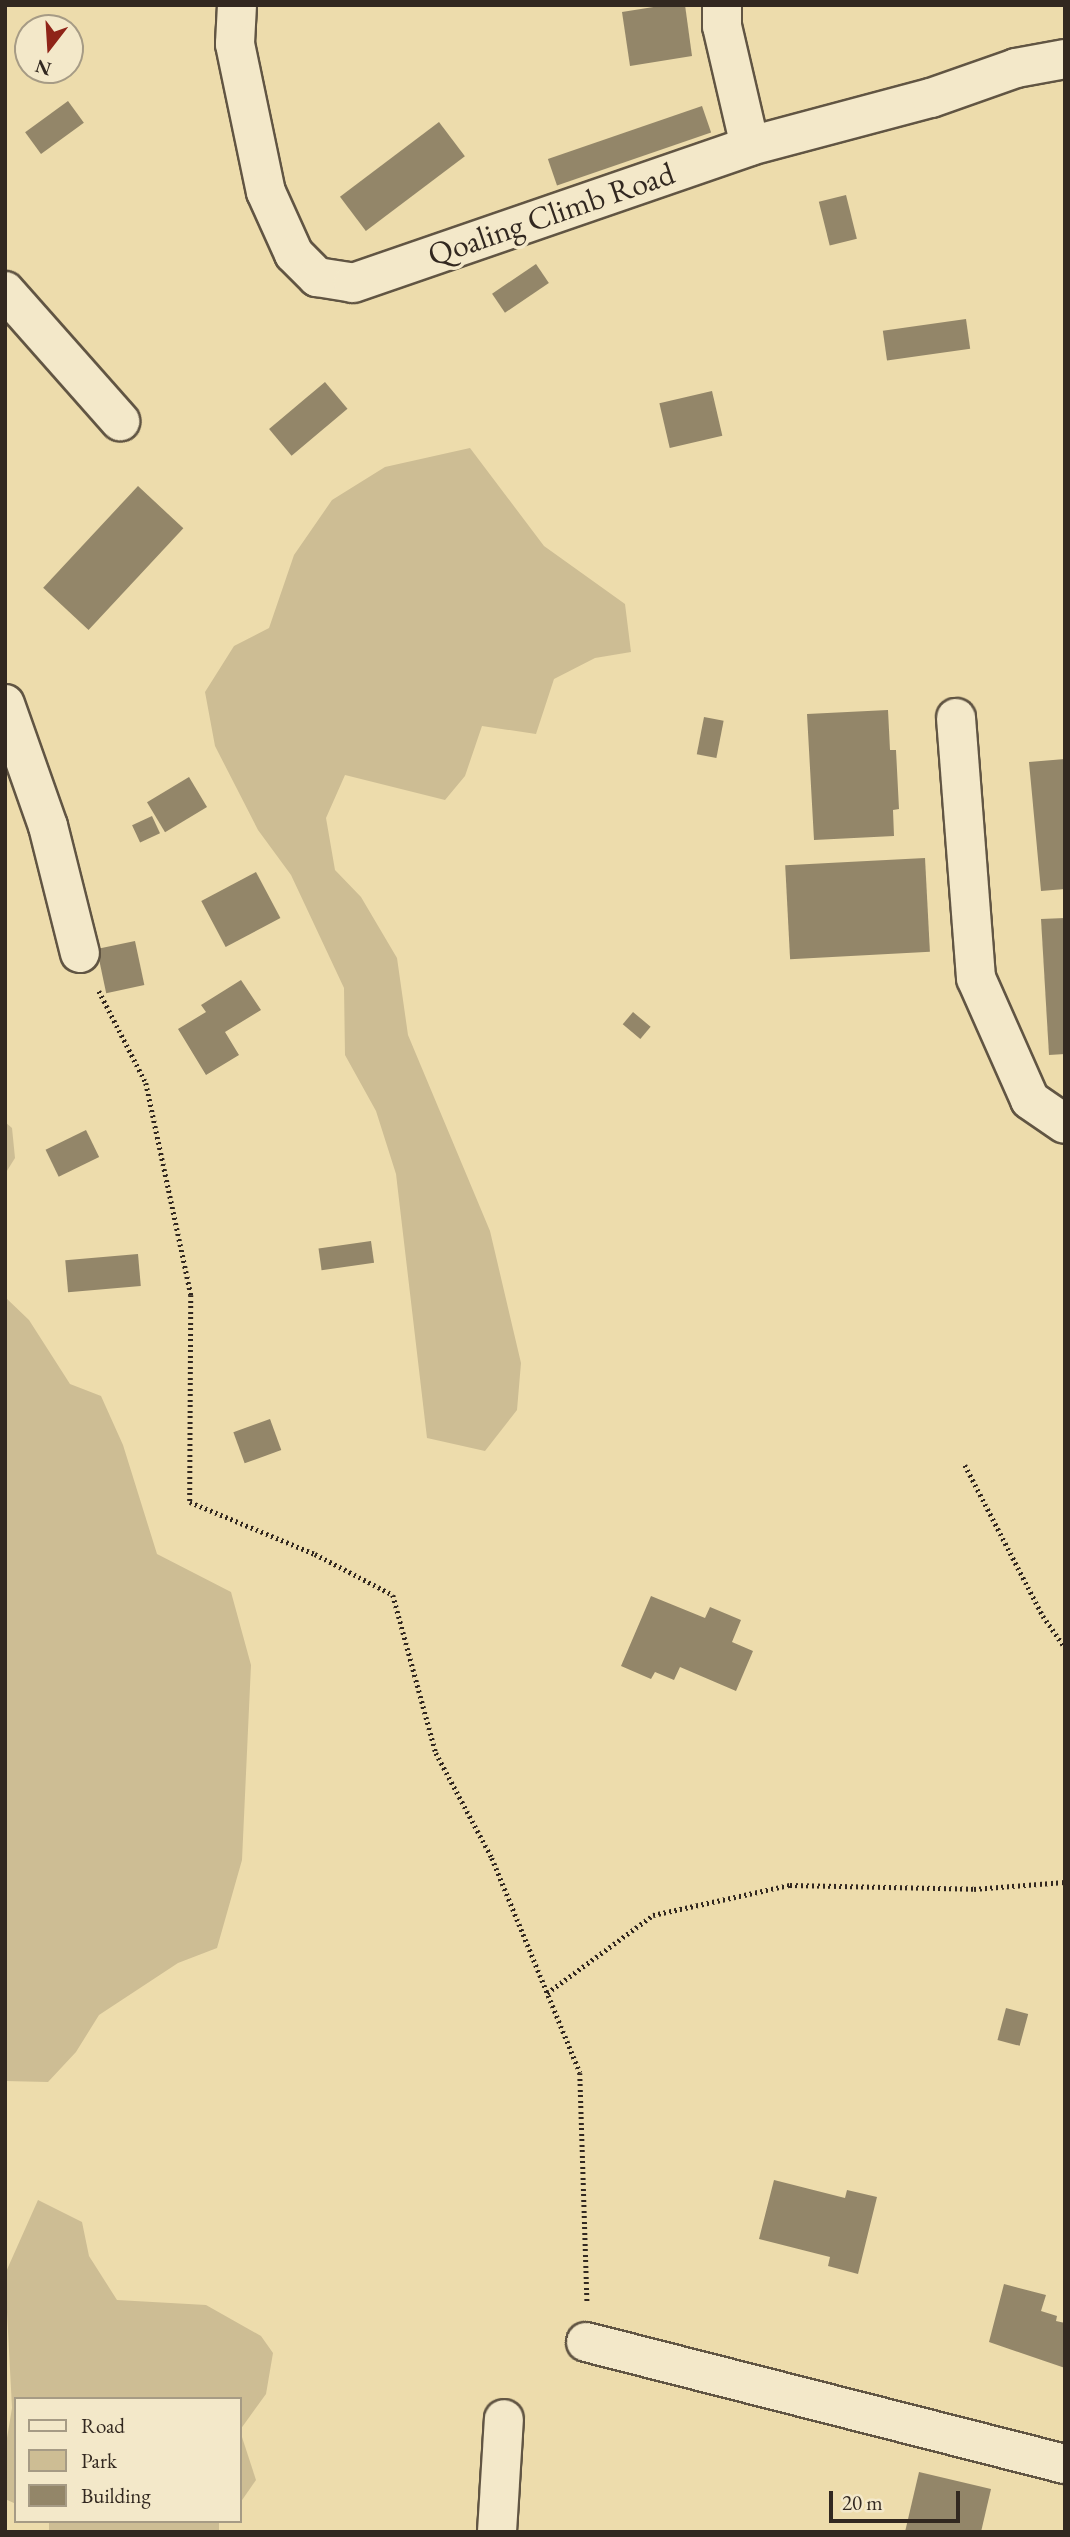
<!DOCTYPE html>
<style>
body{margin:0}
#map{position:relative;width:1070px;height:2537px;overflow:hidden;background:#eddcac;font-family:"EB Garamond",serif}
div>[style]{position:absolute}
.green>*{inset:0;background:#cdbd94;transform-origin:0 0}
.building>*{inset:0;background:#938669;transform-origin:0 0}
.path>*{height:4.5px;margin-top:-2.25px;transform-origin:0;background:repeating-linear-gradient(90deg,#322820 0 2px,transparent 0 5.5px)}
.roads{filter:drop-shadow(2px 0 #615543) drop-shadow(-2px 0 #615543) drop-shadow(0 2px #615543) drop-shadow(0 -2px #615543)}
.minor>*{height:38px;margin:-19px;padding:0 19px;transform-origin:19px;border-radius:19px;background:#f3e8c9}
span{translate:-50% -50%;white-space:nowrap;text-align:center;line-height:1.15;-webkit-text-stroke:7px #f3e8c9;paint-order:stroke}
.street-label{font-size:32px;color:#322820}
.frame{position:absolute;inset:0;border:7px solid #322820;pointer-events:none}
.legend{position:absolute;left:14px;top:2397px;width:228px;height:126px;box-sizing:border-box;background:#f3e8c9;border:2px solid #a69b85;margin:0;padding:9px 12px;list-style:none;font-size:21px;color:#322820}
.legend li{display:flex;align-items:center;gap:14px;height:35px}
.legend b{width:35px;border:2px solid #a69b85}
.north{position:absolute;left:14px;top:14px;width:70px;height:70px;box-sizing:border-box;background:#f3e8c9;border:2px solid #a69b85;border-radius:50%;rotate:197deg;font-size:19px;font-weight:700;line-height:28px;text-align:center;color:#322820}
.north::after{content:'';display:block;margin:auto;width:24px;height:32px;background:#8f2418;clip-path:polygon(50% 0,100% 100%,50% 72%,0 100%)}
.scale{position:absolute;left:829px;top:2491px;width:131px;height:32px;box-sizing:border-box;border:4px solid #322820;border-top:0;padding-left:9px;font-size:21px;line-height:24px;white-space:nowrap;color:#322820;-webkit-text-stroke:5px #f3e8c9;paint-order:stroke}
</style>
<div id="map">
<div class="green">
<i style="clip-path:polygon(470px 448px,544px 546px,625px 604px,631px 652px,595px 658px,554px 679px,536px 734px,482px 726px,465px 776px,445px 800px,345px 775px,326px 818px,335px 870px,361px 897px,397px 958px,408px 1035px,490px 1231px,521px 1363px,517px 1410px,485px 1451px,427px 1438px,396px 1174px,376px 1111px,345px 1055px,344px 988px,291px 875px,258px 830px,215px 746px,205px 692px,234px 646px,269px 628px,294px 555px,332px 500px,385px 467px)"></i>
<i style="clip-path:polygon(5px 1122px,12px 1128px,15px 1158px,5px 1174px)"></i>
<i style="clip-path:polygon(5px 1297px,29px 1320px,70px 1384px,101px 1396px,123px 1445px,157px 1554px,231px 1592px,251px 1665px,242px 1860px,217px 1948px,178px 1963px,99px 2015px,76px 2052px,48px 2082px,5px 2081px)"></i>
<i style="clip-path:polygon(38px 2200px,82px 2222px,89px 2256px,117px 2300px,206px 2305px,261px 2336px,273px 2353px,266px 2394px,240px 2430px,240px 2399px,16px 2399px,16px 2504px,5px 2499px,5px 2450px,12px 2408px,5px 2274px)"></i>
<i style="clip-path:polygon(240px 2431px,256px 2480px,240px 2503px)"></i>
<i style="left:49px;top:2521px;width:170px;height:16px"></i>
</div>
<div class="building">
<i style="clip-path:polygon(666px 5px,685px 5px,692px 56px,630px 66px,622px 12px)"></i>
<i style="left:68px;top:101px;width:27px;height:53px;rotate:54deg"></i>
<i style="left:702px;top:106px;width:28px;height:163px;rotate:71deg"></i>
<i style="left:439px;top:122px;width:43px;height:124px;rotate:53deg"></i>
<i style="left:846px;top:195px;width:45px;height:28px;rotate:76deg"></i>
<i style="left:536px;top:264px;width:23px;height:53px;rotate:56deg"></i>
<i style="left:966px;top:319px;width:30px;height:84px;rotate:82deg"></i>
<i style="left:325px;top:382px;width:35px;height:73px;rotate:50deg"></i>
<i style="left:712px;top:391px;width:46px;height:54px;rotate:77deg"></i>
<i style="left:138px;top:486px;width:62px;height:139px;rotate:43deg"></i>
<i style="clip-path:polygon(888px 710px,890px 750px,896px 750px,899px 809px,893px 810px,894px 836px,814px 840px,807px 714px)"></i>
<i style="left:704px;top:717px;width:20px;height:38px;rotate:11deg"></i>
<i style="clip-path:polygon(1065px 759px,1065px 889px,1041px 891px,1029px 762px)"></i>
<i style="left:189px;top:777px;width:35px;height:49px;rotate:59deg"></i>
<i style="left:152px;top:816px;width:19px;height:22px;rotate:65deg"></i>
<i style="left:925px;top:858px;width:94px;height:140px;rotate:87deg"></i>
<i style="left:256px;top:872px;width:52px;height:62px;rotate:62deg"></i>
<i style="clip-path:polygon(1065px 918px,1065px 1054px,1049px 1055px,1041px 919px)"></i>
<i style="left:135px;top:941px;width:45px;height:39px;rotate:78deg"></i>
<i style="clip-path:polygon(241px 980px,261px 1010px,225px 1032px,239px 1055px,206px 1075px,178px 1029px,206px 1012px,201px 1005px)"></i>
<i style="left:633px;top:1012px;width:23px;height:16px;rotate:40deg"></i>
<i style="left:86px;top:1130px;width:30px;height:45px;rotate:64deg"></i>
<i style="left:371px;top:1241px;width:22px;height:53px;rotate:82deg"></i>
<i style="left:138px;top:1254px;width:32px;height:73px;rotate:85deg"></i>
<i style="left:270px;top:1419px;width:33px;height:39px;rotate:70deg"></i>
<i style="clip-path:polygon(651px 1596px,705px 1618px,710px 1607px,741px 1620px,732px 1642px,753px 1651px,736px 1691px,680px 1667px,674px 1680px,655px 1672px,651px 1679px,621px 1666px)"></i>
<i style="left:1006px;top:2008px;width:23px;height:33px;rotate:15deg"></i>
<i style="clip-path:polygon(774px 2180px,845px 2198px,847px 2190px,877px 2197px,858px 2274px,828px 2266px,830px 2257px,759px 2239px)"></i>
<i style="clip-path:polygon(1004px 2284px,1046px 2295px,1041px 2311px,1057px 2316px,1056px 2321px,1065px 2323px,1065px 2368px,989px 2342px)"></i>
<i style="clip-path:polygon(919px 2472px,991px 2489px,981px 2532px,905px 2532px)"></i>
</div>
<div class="path">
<i style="left:99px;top:991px;width:103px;rotate:62.9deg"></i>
<i style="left:146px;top:1083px;width:217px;rotate:78deg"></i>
<i style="left:191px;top:1295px;width:207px;rotate:90.3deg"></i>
<i style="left:190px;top:1502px;width:135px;rotate:22.6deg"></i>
<i style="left:315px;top:1554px;width:88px;rotate:27.7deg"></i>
<i style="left:393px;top:1595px;width:164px;rotate:74.8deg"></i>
<i style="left:436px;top:1753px;width:119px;rotate:61.9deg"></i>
<i style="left:492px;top:1858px;width:232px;rotate:67.7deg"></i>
<i style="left:580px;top:2073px;width:229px;rotate:88.2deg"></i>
<i style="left:965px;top:1465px;width:170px;rotate:62.7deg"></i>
<i style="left:1043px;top:1616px;width:38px;rotate:55deg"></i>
<i style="left:547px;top:1993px;width:132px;rotate:-36.3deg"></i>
<i style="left:653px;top:1915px;width:140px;rotate:-12.4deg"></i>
<i style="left:790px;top:1885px;width:184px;rotate:1.2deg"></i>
<i style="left:974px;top:1889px;width:91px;rotate:-4.4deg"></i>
</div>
<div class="roads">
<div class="minor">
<i style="left:237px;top:5px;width:39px;rotate:93deg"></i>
<i style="left:235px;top:44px;width:151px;rotate:78.2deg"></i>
<i style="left:266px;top:192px;width:68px;rotate:65.7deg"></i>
<i style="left:294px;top:254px;width:33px;rotate:45deg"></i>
<i style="left:317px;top:277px;width:36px;rotate:9deg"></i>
<i style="left:353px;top:283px;width:420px;rotate:-19deg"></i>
<i style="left:750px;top:146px;width:187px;rotate:-14.9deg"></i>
<i style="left:931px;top:98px;width:90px;rotate:-19.4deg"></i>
<i style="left:1016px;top:68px;width:50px;rotate:-10.4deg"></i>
<i style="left:722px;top:5px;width:21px;rotate:90deg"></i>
<i style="left:722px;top:26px;width:123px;rotate:76.9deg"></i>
<i style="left:5px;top:291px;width:174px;rotate:48.5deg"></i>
<i style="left:5px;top:704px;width:129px;rotate:70.6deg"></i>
<i style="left:48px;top:826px;width:131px;rotate:75.9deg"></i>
<i style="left:956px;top:718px;width:261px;rotate:85.6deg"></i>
<i style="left:976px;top:978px;width:133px;rotate:66.1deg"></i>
<i style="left:1030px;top:1100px;width:42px;rotate:34.4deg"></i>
<i style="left:586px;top:2342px;width:494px;rotate:14.3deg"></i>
<i style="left:497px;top:2532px;width:113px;rotate:-86.5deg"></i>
</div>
</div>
<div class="street-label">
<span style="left:551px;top:214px;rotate:-19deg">Qoaling Climb Road</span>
</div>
<div class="frame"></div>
<ul class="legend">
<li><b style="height:9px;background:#f3e8c9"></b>Road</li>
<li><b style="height:19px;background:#cdbd94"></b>Park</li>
<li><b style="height:19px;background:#938669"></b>Building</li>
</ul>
<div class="north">N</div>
<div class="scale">20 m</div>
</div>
